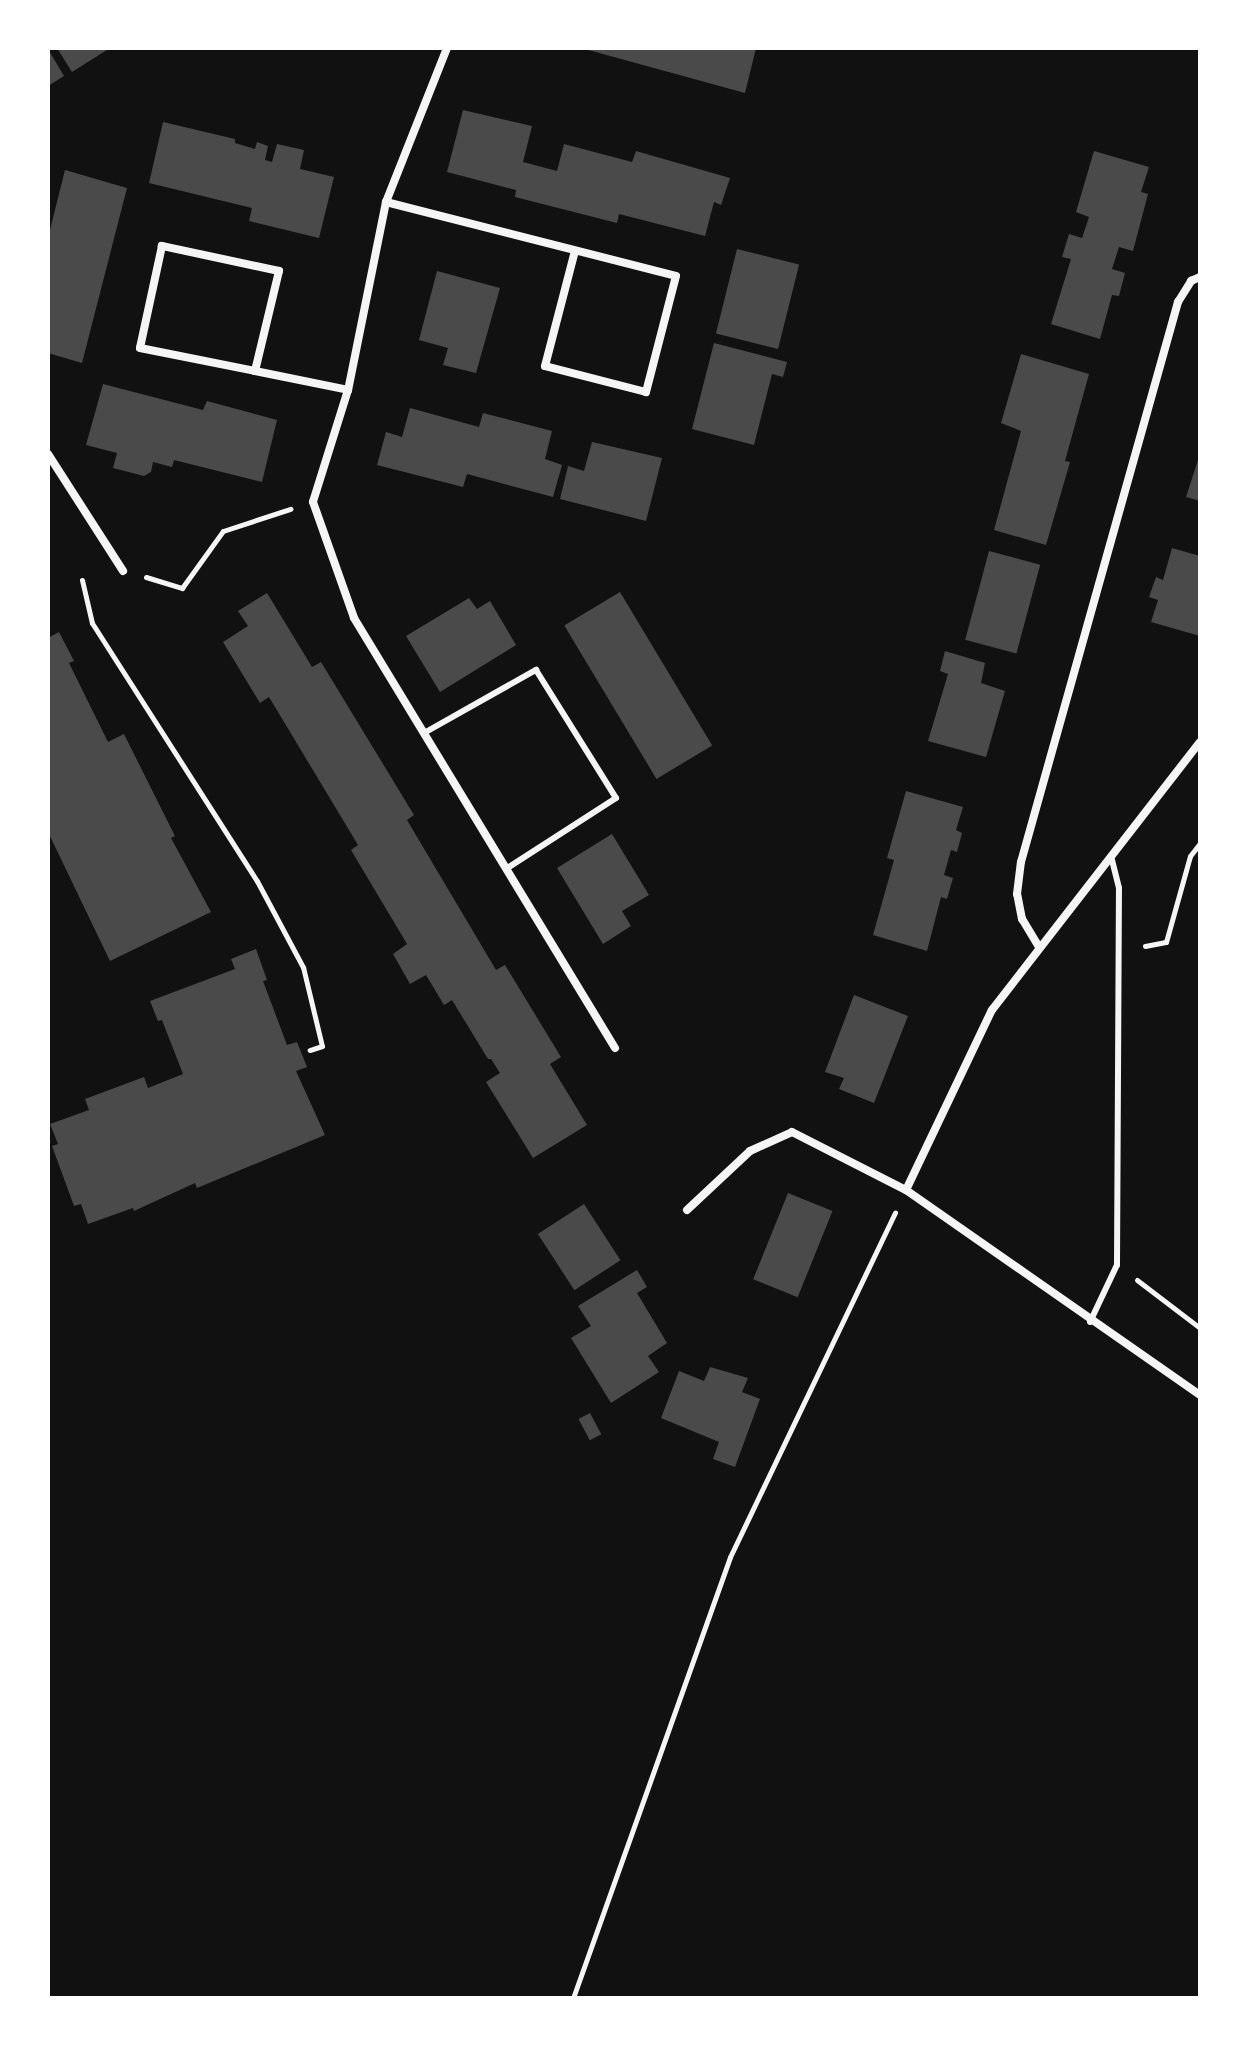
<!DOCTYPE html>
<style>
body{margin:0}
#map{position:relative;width:1248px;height:2046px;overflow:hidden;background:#111;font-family:"Nunito Sans",sans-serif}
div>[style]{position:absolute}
.building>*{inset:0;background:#4a4a4a;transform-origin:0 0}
.path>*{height:5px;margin:-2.5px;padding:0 2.5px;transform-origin:2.5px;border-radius:2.5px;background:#f5f5f5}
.service>*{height:6px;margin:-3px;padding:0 3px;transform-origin:3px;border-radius:3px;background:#f5f5f5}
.minor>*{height:8px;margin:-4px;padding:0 4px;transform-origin:4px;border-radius:4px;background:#f5f5f5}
span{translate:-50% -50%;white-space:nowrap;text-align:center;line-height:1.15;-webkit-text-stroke:8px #fff;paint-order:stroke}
.frame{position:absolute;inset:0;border:50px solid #fff;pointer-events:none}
</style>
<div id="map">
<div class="building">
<i style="clip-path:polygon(57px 48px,110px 48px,72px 72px)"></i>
<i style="clip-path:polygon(581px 48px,756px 48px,745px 93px)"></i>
<i style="clip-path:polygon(48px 49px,64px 76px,48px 86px)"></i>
<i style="clip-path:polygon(463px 110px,532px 126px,523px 162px,557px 171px,564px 144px,632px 162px,636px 151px,730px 178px,721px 205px,714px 202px,705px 236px,619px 214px,617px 223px,515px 197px,516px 190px,447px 172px)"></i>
<i style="clip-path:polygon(163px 122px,235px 139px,235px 143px,255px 149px,257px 142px,268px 146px,265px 160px,272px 162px,277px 144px,304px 150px,300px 169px,334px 177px,319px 238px,249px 221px,252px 208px,149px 183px)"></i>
<i style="clip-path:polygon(1094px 151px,1149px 167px,1141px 192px,1148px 194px,1133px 251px,1119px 247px,1112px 269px,1125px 273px,1119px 296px,1112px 295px,1100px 339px,1051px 324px,1071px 259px,1062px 257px,1069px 234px,1082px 238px,1089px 217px,1076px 212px)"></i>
<i style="clip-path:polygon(65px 170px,127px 188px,82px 363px,48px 353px,48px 238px)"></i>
<i style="left:737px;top:249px;width:64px;height:87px;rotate:14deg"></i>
<i style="clip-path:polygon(437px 271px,500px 288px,476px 373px,443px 365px,448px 348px,419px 340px)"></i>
<i style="clip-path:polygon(714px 343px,787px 362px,783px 377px,772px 374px,754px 445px,692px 429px)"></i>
<i style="clip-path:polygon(1021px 354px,1089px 374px,1065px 461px,1070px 462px,1046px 545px,994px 530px,1021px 431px,1001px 423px)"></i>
<i style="clip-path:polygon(103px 384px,203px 410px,207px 401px,277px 420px,262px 482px,174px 460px,172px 467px,153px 462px,151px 472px,144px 476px,113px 468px,117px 453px,86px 445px)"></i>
<i style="clip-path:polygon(410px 408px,479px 427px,483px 413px,552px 431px,545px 459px,562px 465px,553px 497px,467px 474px,463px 487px,377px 465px,386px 432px,402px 437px)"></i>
<i style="clip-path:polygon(592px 442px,662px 458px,646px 521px,560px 499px,568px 466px,584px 471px)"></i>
<i style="clip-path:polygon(1199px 457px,1200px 457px,1200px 501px,1186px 497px)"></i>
<i style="clip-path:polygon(1172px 548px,1200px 556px,1200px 636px,1151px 622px,1158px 600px,1149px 597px,1156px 577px,1163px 580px)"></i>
<i style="left:989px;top:551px;width:53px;height:92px;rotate:15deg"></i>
<i style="left:620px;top:592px;width:179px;height:65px;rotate:59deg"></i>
<i style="clip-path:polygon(267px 593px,312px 667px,321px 662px,414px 815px,407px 820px,496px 970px,505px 965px,561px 1057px,550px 1064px,587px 1125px,533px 1158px,486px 1082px,500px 1073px,491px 1059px,488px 1059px,452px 1000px,444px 1005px,426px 975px,410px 984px,393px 954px,407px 944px,351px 850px,358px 845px,269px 697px,260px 703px,223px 642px,248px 626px,238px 611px)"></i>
<i style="clip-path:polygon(469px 598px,477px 609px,490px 601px,516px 645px,440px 692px,406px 636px)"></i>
<i style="clip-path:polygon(59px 632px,74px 661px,69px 663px,108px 742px,124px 734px,175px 836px,171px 838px,211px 912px,110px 961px,48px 832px,48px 638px)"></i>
<i style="clip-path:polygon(945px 651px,985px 663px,981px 683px,1005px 691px,986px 757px,928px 741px,948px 674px,940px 671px)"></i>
<i style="clip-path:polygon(906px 791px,963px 807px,956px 830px,962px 833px,957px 852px,951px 850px,944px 875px,953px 878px,947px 899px,941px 897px,927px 951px,873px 935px,894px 860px,887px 858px)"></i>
<i style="clip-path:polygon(612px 834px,649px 895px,622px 911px,631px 926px,603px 944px,557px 868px)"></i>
<i style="clip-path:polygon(256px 949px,267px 980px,263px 981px,287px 1045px,297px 1042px,307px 1067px,296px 1071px,325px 1135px,197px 1188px,195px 1183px,134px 1211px,133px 1208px,88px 1224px,81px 1204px,74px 1206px,52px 1146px,58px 1144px,50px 1124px,89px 1110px,85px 1099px,144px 1077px,148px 1088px,183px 1074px,162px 1020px,158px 1021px,150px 1001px,235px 969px,231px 959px)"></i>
<i style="clip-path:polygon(854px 995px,908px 1016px,874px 1103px,839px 1089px,844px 1078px,825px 1072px)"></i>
<i style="left:788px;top:1193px;width:48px;height:93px;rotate:22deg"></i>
<i style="left:584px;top:1204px;width:67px;height:55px;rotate:57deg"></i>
<i style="clip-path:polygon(637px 1270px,647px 1287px,637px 1293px,667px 1343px,648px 1356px,659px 1372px,611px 1403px,571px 1338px,591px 1326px,578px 1306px)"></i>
<i style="clip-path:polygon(710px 1367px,748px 1378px,742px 1392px,760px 1399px,735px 1467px,713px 1459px,719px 1442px,661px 1418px,679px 1371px,704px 1381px)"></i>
<i style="left:590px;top:1413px;width:24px;height:13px;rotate:62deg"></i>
</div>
<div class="path">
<i style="left:146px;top:577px;width:38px;rotate:17deg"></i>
<i style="left:182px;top:588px;width:70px;rotate:-54.3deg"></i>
<i style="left:223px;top:531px;width:71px;rotate:-18.2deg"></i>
<i style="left:82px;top:580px;width:44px;rotate:76.9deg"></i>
<i style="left:92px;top:623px;width:306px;rotate:57.4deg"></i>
<i style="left:257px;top:881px;width:98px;rotate:61.9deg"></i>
<i style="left:303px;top:967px;width:81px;rotate:76.5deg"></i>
<i style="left:322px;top:1046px;width:13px;rotate:162deg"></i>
<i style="left:1145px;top:946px;width:21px;rotate:-11deg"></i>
<i style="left:1166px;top:942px;width:89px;rotate:-74.4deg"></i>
<i style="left:1190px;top:856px;width:16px;rotate:-52deg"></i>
<i style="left:1137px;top:1280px;width:79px;rotate:37.3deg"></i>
<i style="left:573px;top:1998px;width:468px;rotate:-70.4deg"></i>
<i style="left:730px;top:1557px;width:382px;rotate:-64.4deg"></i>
</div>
<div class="service">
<i style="left:424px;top:733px;width:129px;rotate:-29.4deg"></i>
<i style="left:536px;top:670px;width:151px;rotate:58deg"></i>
<i style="left:616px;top:798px;width:131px;rotate:147.2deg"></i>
<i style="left:1090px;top:1322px;width:63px;rotate:-64.7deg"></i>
<i style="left:1117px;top:1265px;width:377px;rotate:-89.7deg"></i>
<i style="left:1119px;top:888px;width:33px;rotate:-104deg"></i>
</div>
<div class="minor">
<i style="left:447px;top:48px;width:166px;rotate:111.6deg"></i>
<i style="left:386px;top:202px;width:192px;rotate:101.4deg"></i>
<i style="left:348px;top:390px;width:117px;rotate:107.4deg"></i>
<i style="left:313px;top:502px;width:123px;rotate:70.5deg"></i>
<i style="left:354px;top:618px;width:503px;rotate:58.74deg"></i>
<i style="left:386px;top:202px;width:299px;rotate:14.3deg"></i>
<i style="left:676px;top:276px;width:120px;rotate:104.5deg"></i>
<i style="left:646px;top:392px;width:104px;rotate:-165.6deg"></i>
<i style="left:545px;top:366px;width:119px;rotate:-75.4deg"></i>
<i style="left:255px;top:371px;width:103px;rotate:-76.5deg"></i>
<i style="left:279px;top:271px;width:120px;rotate:-167.9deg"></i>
<i style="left:162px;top:246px;width:104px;rotate:102.2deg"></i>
<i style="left:140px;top:348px;width:117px;rotate:11.3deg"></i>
<i style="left:255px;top:371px;width:95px;rotate:11.5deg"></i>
<i style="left:48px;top:454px;width:139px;rotate:57.3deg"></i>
<i style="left:1039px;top:947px;width:33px;rotate:-121deg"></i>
<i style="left:1022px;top:919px;width:25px;rotate:-101deg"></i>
<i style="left:1017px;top:894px;width:32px;rotate:-83deg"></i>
<i style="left:1021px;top:862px;width:582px;rotate:-74.34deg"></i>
<i style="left:1178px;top:302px;width:25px;rotate:-58deg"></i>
<i style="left:1191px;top:281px;width:10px;rotate:-24deg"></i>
<i style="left:906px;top:1190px;width:199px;rotate:-64.5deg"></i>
<i style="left:992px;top:1010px;width:339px;rotate:-52.2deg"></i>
<i style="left:687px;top:1210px;width:86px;rotate:-43.1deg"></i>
<i style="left:750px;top:1151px;width:46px;rotate:-24.3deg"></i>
<i style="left:792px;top:1132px;width:128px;rotate:27deg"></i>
<i style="left:906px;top:1190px;width:358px;rotate:34.9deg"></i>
</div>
<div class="frame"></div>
</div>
